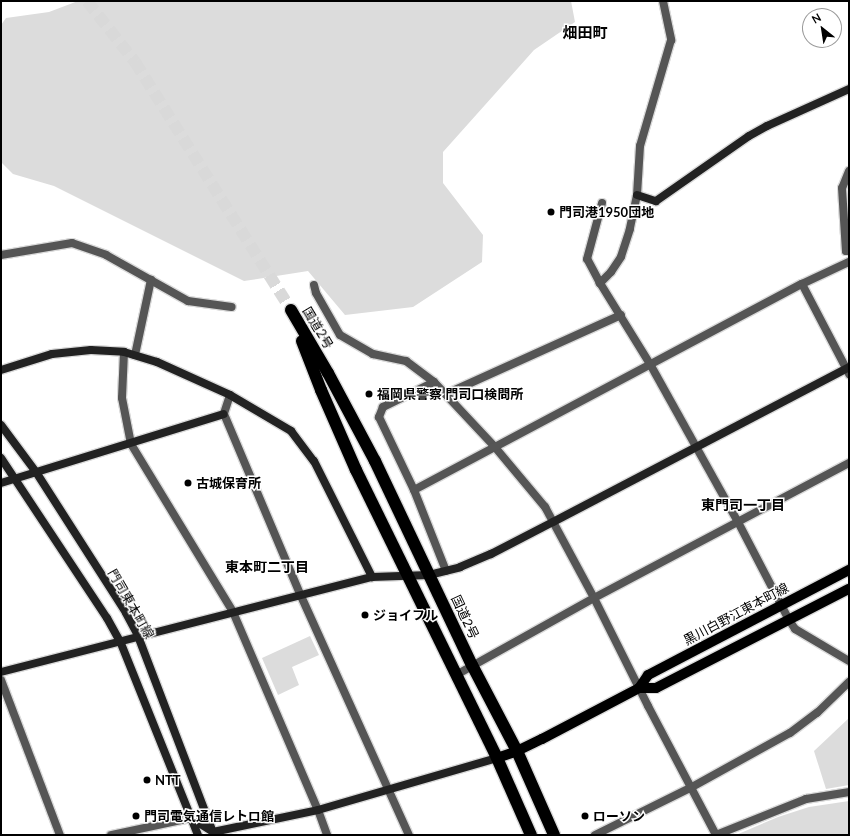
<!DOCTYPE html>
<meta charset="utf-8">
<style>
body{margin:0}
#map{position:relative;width:850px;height:836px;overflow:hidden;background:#fff;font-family:Lato,"Noto Sans JP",sans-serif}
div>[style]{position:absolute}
.green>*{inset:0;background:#dcdcdc}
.highway-tunnel>*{height:12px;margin-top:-6px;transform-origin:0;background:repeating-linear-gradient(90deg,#d9d9d9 0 12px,transparent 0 18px)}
.roads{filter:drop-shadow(1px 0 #dbdbdb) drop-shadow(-1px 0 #dbdbdb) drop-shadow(0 1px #dbdbdb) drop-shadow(0 -1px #dbdbdb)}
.street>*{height:8px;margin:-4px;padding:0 4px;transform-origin:4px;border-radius:4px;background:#555}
.secondary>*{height:8px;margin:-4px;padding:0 4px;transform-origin:4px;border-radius:4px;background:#222}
.primary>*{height:10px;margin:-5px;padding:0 5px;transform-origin:5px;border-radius:5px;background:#000}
.highway>*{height:12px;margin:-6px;padding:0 6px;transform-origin:6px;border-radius:6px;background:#000}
.dots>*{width:11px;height:11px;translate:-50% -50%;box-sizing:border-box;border:2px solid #fff;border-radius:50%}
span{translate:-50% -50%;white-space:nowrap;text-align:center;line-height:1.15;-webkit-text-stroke:3px #fff;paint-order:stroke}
.poi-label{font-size:13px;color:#000;font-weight:700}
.left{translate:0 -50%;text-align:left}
.street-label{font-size:13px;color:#000}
.neighbourhood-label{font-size:14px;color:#000;font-weight:700}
.quarter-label{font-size:15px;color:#000;font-weight:700}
.frame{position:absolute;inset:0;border:2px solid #000;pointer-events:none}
.north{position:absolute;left:802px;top:8px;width:40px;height:40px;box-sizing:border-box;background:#fff;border:1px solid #999;border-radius:50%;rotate:330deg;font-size:11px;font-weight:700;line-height:16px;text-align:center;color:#000}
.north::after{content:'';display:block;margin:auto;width:14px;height:18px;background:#000;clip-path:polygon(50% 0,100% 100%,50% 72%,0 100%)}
</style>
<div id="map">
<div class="green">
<i style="clip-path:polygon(78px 1px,571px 1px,575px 22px,534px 50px,443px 152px,443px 183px,483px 235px,482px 262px,413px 307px,345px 315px,308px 271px,244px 281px,54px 186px,13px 174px,1px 162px,1px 25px,6px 18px,49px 12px)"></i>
<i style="clip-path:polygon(310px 636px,319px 655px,292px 667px,299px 685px,278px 695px,262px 658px)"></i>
<i style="clip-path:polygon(849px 718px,849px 785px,826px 789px,814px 751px)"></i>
<i style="clip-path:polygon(849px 801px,849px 835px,736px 835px,778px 817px,809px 807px)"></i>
</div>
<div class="highway-tunnel">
<i style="left:87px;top:1px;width:78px;rotate:51.8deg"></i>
<i style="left:135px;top:62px;width:293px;rotate:57.8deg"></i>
</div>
<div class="roads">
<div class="street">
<i style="left:663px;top:1px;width:40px;rotate:78deg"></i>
<i style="left:671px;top:40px;width:110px;rotate:106.3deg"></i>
<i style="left:640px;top:146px;width:49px;rotate:93.5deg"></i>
<i style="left:637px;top:195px;width:35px;rotate:102deg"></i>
<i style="left:630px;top:229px;width:29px;rotate:108deg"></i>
<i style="left:621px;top:257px;width:18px;rotate:124deg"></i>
<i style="left:611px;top:272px;width:16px;rotate:135deg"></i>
<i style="left:600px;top:283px;width:95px;rotate:58.3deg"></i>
<i style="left:650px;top:364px;width:181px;rotate:60.9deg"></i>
<i style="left:738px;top:522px;width:110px;rotate:62.5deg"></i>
<i style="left:789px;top:620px;width:11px;rotate:56deg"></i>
<i style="left:795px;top:629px;width:63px;rotate:30.7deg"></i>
<i style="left:849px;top:171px;width:18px;rotate:112deg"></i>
<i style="left:842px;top:188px;width:63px;rotate:86.4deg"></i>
<i style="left:846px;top:251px;width:3px"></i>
<i style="left:1px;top:255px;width:72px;rotate:-9.6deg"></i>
<i style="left:72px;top:243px;width:36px;rotate:19deg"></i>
<i style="left:106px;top:255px;width:94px;rotate:29.3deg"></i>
<i style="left:188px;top:301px;width:44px;rotate:7.8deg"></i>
<i style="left:600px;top:283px;width:27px;rotate:-118deg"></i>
<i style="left:587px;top:259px;width:58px;rotate:-75deg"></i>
<i style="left:802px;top:284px;width:102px;rotate:62.4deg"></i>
<i style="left:314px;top:285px;width:8px;rotate:76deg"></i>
<i style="left:316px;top:293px;width:48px;rotate:60.3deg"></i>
<i style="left:340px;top:335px;width:38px;rotate:30deg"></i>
<i style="left:373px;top:354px;width:34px;rotate:12deg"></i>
<i style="left:406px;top:361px;width:35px;rotate:37deg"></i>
<i style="left:434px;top:382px;width:88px;rotate:46.8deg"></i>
<i style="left:494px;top:446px;width:80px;rotate:50.1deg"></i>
<i style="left:545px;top:507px;width:103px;rotate:61.7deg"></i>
<i style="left:594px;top:598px;width:121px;rotate:63.4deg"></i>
<i style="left:648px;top:706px;width:146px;rotate:62.2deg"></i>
<i style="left:124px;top:352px;width:46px;rotate:92.5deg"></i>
<i style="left:122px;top:398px;width:47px;rotate:78.9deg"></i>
<i style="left:131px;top:444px;width:197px;rotate:58.7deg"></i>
<i style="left:233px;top:612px;width:215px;rotate:66.8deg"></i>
<i style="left:318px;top:810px;width:27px;rotate:70deg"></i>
<i style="left:135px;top:355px;width:77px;rotate:-78deg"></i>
<i style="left:434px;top:382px;width:57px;rotate:153.9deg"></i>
<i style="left:383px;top:407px;width:11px;rotate:112deg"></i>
<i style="left:379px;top:417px;width:81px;rotate:64.4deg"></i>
<i style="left:414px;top:490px;width:87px;rotate:68.4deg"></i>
<i style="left:446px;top:394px;width:192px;rotate:-24.3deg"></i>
<i style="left:230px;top:395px;width:20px;rotate:108deg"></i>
<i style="left:224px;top:414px;width:198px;rotate:67.1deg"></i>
<i style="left:301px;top:596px;width:262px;rotate:65.7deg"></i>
<i style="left:414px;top:490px;width:439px;rotate:-28deg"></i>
<i style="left:802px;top:284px;width:52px;rotate:-25.1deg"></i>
<i style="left:456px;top:675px;width:158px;rotate:-29.2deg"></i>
<i style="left:594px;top:598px;width:289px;rotate:-27.9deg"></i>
<i style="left:1px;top:680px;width:166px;rotate:69.2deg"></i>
<i style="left:111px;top:835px;width:82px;rotate:-12deg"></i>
<i style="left:595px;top:835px;width:108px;rotate:-26.3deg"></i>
<i style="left:692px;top:787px;width:112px;rotate:-28.9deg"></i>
<i style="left:790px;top:733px;width:34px;rotate:-37deg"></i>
<i style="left:817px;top:713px;width:45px;rotate:-44.1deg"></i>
<i style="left:716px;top:835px;width:97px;rotate:-21.8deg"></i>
<i style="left:806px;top:799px;width:44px;rotate:-9.2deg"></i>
</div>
<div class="secondary">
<i style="left:637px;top:195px;width:20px;rotate:18deg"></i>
<i style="left:656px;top:201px;width:113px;rotate:-35deg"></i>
<i style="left:749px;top:136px;width:21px;rotate:-29deg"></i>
<i style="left:767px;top:126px;width:90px;rotate:-24.3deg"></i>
<i style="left:1px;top:370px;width:53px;rotate:-17.4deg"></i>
<i style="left:52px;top:354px;width:39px;rotate:-6deg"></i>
<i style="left:91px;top:350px;width:33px;rotate:3deg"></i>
<i style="left:124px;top:352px;width:34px;rotate:17deg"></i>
<i style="left:157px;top:362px;width:80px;rotate:24.3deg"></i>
<i style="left:230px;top:395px;width:71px;rotate:30.5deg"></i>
<i style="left:291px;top:431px;width:38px;rotate:53deg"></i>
<i style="left:314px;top:461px;width:130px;rotate:63.4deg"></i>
<i style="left:1px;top:425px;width:59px;rotate:53.3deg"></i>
<i style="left:36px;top:472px;width:167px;rotate:57.4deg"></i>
<i style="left:126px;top:613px;width:26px;rotate:62deg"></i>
<i style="left:138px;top:636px;width:213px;rotate:69.1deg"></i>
<i style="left:1px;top:458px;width:192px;rotate:56.5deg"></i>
<i style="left:107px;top:618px;width:26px;rotate:61deg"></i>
<i style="left:120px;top:641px;width:209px;rotate:68.1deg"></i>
<i style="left:1px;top:483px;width:233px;rotate:-17.2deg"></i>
<i style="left:1px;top:672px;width:383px;rotate:-14.4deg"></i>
<i style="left:372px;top:577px;width:57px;rotate:-2deg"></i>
<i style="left:429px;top:575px;width:32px;rotate:-14deg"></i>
<i style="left:460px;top:567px;width:34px;rotate:-23deg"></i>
<i style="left:491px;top:554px;width:70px;rotate:-27.3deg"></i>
<i style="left:553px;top:522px;width:334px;rotate:-27.6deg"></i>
<i style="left:191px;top:818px;width:26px;rotate:32deg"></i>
<i style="left:213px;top:832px;width:107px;rotate:-11.8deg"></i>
<i style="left:318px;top:810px;width:186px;rotate:-16.2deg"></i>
</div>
<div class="primary">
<i style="left:639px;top:688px;width:17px"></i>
<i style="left:656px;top:688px;width:217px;rotate:-27.2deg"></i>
<i style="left:497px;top:758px;width:21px;rotate:-19deg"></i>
<i style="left:517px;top:751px;width:28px;rotate:-26deg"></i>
<i style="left:542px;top:739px;width:110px;rotate:-27.7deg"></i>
<i style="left:639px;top:688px;width:16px;rotate:-55deg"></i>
<i style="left:648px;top:675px;width:227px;rotate:-27.6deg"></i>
</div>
<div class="highway">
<i style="left:291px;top:310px;width:73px;rotate:59.6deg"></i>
<i style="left:328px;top:373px;width:100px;rotate:61.9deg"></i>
<i style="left:375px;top:461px;width:226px;rotate:64.6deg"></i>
<i style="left:472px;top:665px;width:97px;rotate:62.4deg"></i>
<i style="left:517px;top:751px;width:92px;rotate:66.2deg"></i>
<i style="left:302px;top:341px;width:53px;rotate:68.8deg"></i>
<i style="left:321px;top:390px;width:87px;rotate:66.4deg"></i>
<i style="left:356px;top:470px;width:321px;rotate:63.9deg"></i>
<i style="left:497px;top:758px;width:84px;rotate:66.2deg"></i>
</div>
</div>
<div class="dots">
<i style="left:551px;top:212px;background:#000"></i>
<i style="left:369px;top:394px;background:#000"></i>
<i style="left:188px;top:483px;background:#000"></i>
<i style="left:365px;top:615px;background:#000"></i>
<i style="left:147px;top:780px;background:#000"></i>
<i style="left:136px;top:816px;background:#000"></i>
<i style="left:585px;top:816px;background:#000"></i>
</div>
<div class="poi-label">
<span class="left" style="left:559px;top:212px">門司港1950団地</span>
<span class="left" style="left:377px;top:394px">福岡県警察 門司口検問所</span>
<span class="left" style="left:196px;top:483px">古城保育所</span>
<span class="left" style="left:373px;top:615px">ジョイフル</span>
<span class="left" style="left:155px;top:780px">NTT</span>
<span class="left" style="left:144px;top:816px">門司電気通信レトロ館</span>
<span class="left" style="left:593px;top:816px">ローソン</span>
</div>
<div class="street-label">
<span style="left:318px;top:328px;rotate:59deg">国道2号</span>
<span style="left:131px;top:604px;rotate:60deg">門司東本町線</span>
<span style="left:736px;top:614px;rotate:-28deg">黒川白野江東本町線</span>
<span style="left:465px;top:617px;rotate:65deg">国道2号</span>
</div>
<div class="neighbourhood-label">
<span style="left:743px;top:505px">東門司一丁目</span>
<span style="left:267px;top:567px">東本町二丁目</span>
</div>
<div class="quarter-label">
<span style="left:585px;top:33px">畑田町</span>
</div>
<div class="frame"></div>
<div class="north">N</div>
</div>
